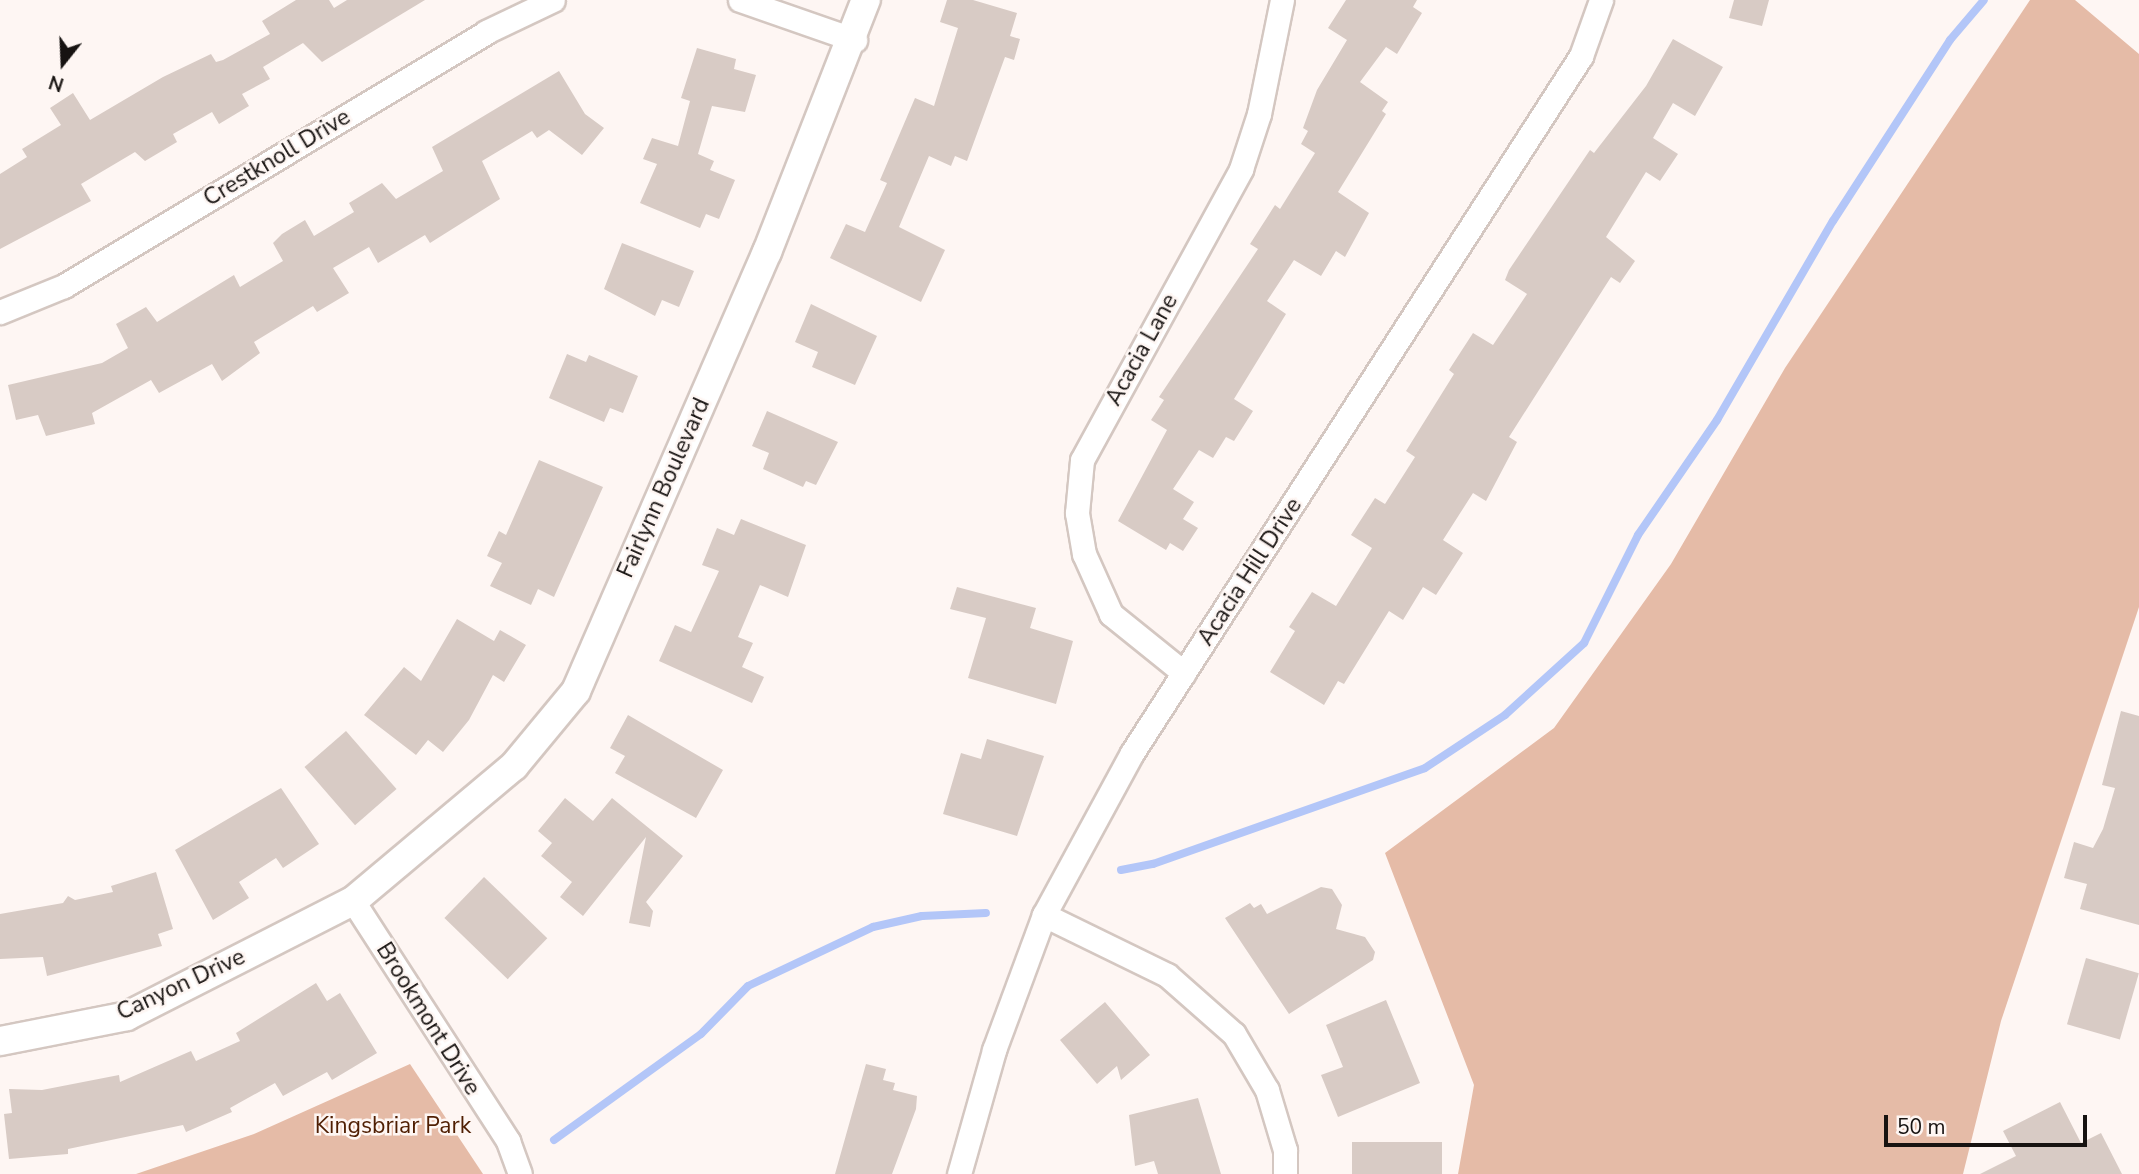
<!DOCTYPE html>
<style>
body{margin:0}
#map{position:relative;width:2139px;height:1174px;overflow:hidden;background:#fef6f3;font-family:"Nunito Sans",sans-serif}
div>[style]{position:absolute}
.green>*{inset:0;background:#e5bba7}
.stream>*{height:8px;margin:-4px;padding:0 4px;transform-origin:4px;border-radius:4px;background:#b3c6f8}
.building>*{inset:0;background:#d8cbc5;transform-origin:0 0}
.roads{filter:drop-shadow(2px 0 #d4c7c1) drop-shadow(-2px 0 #d4c7c1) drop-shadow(0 2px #d4c7c1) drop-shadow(0 -2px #d4c7c1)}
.minor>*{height:23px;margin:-11.5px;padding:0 11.5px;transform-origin:11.5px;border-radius:11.5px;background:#fff}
.tertiary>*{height:28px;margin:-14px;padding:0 14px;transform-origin:14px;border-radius:14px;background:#fff}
span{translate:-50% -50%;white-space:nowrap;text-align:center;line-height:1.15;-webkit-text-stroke:5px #fef6f3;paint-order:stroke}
.street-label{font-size:23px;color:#171311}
.park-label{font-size:23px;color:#4f1e02}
.north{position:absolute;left:28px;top:28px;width:70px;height:70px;-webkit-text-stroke:5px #fef6f3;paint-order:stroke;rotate:198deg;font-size:19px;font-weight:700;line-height:28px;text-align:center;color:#171311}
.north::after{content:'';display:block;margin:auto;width:24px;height:32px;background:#171311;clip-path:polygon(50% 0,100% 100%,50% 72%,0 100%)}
.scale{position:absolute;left:1884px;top:1115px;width:203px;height:32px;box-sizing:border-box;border:4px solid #171311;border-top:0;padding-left:9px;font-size:21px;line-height:24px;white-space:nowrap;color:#171311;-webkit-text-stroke:5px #fef6f3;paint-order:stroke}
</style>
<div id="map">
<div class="green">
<i style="clip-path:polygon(2030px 0,2075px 0,2139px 54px,2139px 607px,2001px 1021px,1963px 1174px,1458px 1174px,1474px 1085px,1385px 853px,1554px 728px,1671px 564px,1785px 368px)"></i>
<i style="clip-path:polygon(410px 1064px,483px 1174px,136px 1174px,254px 1134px)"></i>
</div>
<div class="stream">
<i style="left:1121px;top:870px;width:33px;rotate:-11deg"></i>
<i style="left:1153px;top:864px;width:288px;rotate:-19.4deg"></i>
<i style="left:1425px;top:768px;width:96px;rotate:-33.5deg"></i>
<i style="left:1505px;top:715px;width:107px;rotate:-42.3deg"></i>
<i style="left:1584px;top:643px;width:121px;rotate:-63.4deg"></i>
<i style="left:1638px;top:535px;width:140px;rotate:-55.5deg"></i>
<i style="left:1717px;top:420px;width:230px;rotate:-59.8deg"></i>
<i style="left:1833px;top:221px;width:216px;rotate:-57.1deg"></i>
<i style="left:1950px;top:40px;width:52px;rotate:-49.6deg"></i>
<i style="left:554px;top:1140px;width:181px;rotate:-35.8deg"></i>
<i style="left:701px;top:1034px;width:67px;rotate:-45.6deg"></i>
<i style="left:748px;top:986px;width:138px;rotate:-25.3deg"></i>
<i style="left:873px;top:927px;width:50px;rotate:-12.7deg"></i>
<i style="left:922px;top:916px;width:64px;rotate:-2.7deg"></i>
</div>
<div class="building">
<i style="clip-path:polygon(296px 0,329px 0,334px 8px,347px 0,425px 0,322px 62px,303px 43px,263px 67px,270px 79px,242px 94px,249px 106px,219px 124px,212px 112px,173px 134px,177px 142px,145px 161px,135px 152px,81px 184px,91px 201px,0 249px,0 174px,27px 157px,22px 149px,61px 125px,50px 108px,73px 93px,90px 120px,163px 77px,211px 54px,216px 62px,223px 60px,270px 34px,262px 21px)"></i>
<i style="clip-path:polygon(947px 0,973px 0,1017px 13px,1010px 36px,1020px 39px,1014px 60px,1005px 57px,967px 161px,955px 156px,951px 166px,929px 156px,899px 227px,945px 250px,921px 302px,830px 258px,846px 224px,865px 232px,887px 183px,880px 180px,915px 98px,934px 106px,958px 28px,940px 22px)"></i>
<i style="clip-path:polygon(1346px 0,1417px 0,1413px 7px,1422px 13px,1397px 54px,1386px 47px,1360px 82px,1388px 102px,1382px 111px,1386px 114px,1338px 192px,1369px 213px,1345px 257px,1336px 251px,1321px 276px,1294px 260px,1267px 301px,1286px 314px,1234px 399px,1253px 411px,1234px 441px,1226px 437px,1213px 458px,1199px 450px,1173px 489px,1194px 502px,1183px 519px,1198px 528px,1183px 551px,1170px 543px,1166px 550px,1118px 521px,1167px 430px,1151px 420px,1164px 400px,1159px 397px,1258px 249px,1250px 244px,1275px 205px,1280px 209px,1315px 153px,1301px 144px,1308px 131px,1303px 128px,1317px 90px,1347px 40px,1328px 28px)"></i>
<i style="clip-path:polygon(1734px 0,1769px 0,1762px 26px,1729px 18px)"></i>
<i style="clip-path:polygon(1673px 39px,1723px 67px,1695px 116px,1673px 103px,1653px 138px,1678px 154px,1660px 181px,1646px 172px,1606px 237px,1635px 261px,1620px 283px,1611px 277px,1509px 437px,1517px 442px,1486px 501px,1473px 493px,1443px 540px,1463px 553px,1436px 595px,1423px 587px,1403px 620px,1389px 611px,1344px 684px,1338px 681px,1324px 705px,1270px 672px,1295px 631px,1289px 627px,1312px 592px,1336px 606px,1372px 548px,1351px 535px,1375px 498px,1385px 504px,1415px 457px,1406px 451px,1454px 374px,1449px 370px,1473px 333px,1493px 345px,1527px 294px,1505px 280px,1509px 270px,1590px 150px,1594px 153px,1646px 86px)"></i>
<i style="clip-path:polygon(697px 48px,736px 59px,734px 69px,756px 75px,745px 112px,712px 106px,698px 154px,714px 161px,710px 170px,735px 180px,719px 219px,706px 214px,700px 228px,640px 203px,657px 164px,643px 159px,652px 138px,678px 146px,690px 101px,681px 98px)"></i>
<i style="clip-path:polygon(559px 71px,585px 114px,604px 128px,582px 155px,549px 130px,537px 138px,532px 131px,482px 161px,500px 199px,430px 243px,425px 235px,378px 263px,369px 247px,333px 268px,349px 293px,317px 312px,313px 306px,254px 342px,260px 353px,222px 381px,212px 364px,159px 393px,151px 380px,92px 413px,95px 424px,46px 436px,38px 415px,16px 420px,8px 385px,102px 363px,128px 348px,116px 324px,146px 307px,157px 322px,234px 275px,240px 287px,283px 261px,273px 243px,282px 234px,305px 220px,314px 236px,354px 212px,349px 203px,382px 183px,396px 199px,443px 171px,432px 147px)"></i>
<i style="clip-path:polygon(622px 243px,694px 271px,679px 307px,662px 300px,655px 316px,604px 289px)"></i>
<i style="clip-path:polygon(811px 304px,877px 336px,855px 385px,812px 367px,818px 352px,795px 342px)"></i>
<i style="clip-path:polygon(567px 354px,586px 362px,589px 355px,638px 376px,623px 413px,610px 408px,604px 422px,549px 398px)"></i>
<i style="clip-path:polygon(767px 411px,838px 442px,816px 485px,806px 481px,803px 487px,763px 469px,769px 453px,752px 446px)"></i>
<i style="clip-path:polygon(539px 460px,603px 487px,554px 597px,538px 589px,531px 605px,490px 586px,502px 563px,487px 556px,499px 531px,506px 535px)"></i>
<i style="clip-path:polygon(741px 519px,806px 545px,788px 597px,760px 585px,738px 637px,753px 643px,742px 667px,764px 677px,752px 703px,659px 661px,675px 625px,691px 632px,719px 571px,702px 565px,717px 528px,734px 535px)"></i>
<i style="clip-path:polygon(957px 587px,1036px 608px,1030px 628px,1073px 641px,1056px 704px,968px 678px,986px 618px,950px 609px)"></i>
<i style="clip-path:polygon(457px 619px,494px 641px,500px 630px,526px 645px,504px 682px,493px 675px,469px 720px,443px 752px,428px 740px,416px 755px,364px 715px,404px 667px,421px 681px)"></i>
<i style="clip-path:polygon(2121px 711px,2139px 716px,2139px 925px,2080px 909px,2087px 884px,2064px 878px,2074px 842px,2093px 848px,2103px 829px,2115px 788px,2102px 785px)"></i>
<i style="clip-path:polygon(628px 715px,723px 770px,696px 818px,615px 773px,625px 756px,610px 748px)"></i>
<i style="left:346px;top:731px;width:77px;height:55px;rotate:49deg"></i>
<i style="clip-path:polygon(987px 739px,1044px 756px,1017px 836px,943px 814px,961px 753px,981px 759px)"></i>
<i style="clip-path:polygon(281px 788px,319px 844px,283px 868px,276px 858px,239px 882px,249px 898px,213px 920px,175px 850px)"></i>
<i style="clip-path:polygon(565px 798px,593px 821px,612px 798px,683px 856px,646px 902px,653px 911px,650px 927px,629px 923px,646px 837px,583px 916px,560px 897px,572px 882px,541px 856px,552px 843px,538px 831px)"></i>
<i style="clip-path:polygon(156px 872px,173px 929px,158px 934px,162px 946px,47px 976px,43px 957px,0 959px,0 914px,63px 903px,68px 896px,75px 900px,113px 892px,111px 886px)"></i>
<i style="left:484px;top:877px;width:88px;height:57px;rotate:44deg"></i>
<i style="clip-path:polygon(1321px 887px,1332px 889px,1342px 905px,1336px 929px,1365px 937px,1375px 952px,1373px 960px,1289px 1014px,1225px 918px,1250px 903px,1254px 908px,1261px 904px,1267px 914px)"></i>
<i style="left:2086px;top:958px;width:55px;height:69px;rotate:16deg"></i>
<i style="clip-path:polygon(316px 983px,327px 1001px,340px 993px,377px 1053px,332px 1080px,327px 1072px,283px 1096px,275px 1083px,230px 1108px,232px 1112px,186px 1132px,183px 1125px,68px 1149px,68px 1154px,9px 1159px,4px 1114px,12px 1113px,9px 1089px,42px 1090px,119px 1075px,120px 1082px,191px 1051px,196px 1061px,240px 1041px,236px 1033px)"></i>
<i style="clip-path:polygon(1386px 1000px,1420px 1083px,1338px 1117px,1321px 1075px,1343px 1067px,1326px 1025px)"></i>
<i style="clip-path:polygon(1105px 1002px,1150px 1055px,1121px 1080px,1117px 1066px,1097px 1084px,1060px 1040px)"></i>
<i style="clip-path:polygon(866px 1064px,886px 1069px,883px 1080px,895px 1083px,893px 1090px,917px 1096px,916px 1109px,892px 1174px,835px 1174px)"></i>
<i style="clip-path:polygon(1198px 1098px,1221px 1174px,1158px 1174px,1154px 1161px,1135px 1166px,1129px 1115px)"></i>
<i style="clip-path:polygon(2060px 1102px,2081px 1143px,2101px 1133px,2122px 1174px,1980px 1174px,2016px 1156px,2003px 1131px)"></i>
<i style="left:1352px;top:1142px;width:90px;height:32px"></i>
</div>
<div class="roads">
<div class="minor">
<i style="left:740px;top:0;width:122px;rotate:19.2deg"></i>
<i style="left:0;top:312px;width:69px;rotate:-22.1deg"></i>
<i style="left:64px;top:286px;width:493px;rotate:-31deg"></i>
<i style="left:486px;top:32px;width:74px;rotate:-25.5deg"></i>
<i style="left:1184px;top:673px;width:94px;rotate:-141.1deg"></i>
<i style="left:1111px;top:614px;width:66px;rotate:-114.2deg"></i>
<i style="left:1084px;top:554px;width:42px;rotate:-99.7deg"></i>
<i style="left:1077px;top:513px;width:53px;rotate:-84.6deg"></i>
<i style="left:1082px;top:460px;width:332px;rotate:-61.3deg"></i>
<i style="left:1241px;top:169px;width:58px;rotate:-71.9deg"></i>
<i style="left:1259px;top:114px;width:116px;rotate:-78.6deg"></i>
<i style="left:353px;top:901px;width:286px;rotate:57.1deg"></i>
<i style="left:508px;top:1141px;width:35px;rotate:70deg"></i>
<i style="left:1044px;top:915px;width:137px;rotate:26deg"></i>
<i style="left:1167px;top:975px;width:89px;rotate:41.4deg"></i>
<i style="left:1234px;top:1034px;width:65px;rotate:59.5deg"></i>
<i style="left:1267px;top:1090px;width:63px;rotate:73.3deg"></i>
<i style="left:1285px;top:1150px;width:24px;rotate:90deg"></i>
<i style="left:959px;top:1174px;width:129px;rotate:-74.2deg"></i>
<i style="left:994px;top:1050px;width:144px;rotate:-69.7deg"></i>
<i style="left:1044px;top:915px;width:184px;rotate:-61.5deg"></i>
<i style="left:1132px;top:753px;width:829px;rotate:-57.21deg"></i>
<i style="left:1581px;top:56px;width:59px;rotate:-70.3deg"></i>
</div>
<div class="tertiary">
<i style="left:0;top:1041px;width:129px;rotate:-11.1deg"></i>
<i style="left:127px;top:1016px;width:254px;rotate:-27deg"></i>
<i style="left:353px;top:901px;width:210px;rotate:-40deg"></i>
<i style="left:514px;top:766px;width:97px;rotate:-50.4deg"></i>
<i style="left:576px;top:691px;width:479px;rotate:-66.5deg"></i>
<i style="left:767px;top:252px;width:271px;rotate:-68.6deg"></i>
</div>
</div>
<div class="street-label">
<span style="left:277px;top:158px;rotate:-31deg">Crestknoll Drive</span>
<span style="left:1142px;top:350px;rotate:-61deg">Acacia Lane</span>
<span style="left:664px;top:488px;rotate:-66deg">Fairlynn Boulevard</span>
<span style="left:1250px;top:572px;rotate:-57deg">Acacia Hill Drive</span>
<span style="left:181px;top:985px;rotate:-25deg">Canyon Drive</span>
<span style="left:428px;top:1019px;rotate:58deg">Brookmont Drive</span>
</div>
<div class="park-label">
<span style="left:393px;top:1126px">Kingsbriar Park</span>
</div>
<div class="north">N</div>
<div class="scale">50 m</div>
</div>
